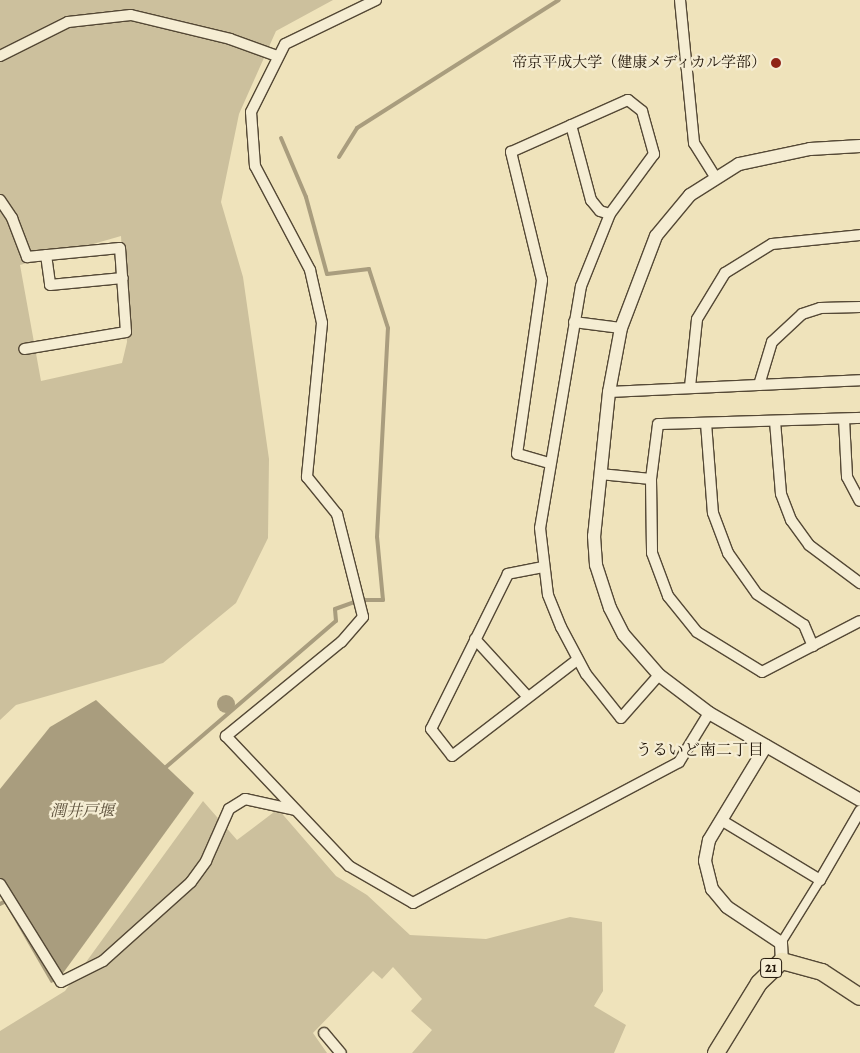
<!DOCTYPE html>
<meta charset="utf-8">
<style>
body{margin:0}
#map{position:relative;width:860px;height:1053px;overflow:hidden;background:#efe3bb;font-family:Alegreya,"Noto Serif JP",serif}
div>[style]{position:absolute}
.green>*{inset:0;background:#ccc09d}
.water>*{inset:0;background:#a99d7e}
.round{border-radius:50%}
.stream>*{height:4px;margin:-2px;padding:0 2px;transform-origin:2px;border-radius:2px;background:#a99d7e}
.roads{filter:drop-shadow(1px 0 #544835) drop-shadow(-1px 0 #544835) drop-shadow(0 1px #544835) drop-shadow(0 -1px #544835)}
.pedestrian>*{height:8px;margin:-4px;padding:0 4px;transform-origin:4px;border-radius:4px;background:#f5edd3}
.minor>*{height:10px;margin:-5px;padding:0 5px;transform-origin:5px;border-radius:5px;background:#f5edd3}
.tertiary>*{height:12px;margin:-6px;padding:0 6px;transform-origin:6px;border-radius:6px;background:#f5edd3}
.primary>*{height:16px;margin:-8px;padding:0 8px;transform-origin:8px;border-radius:8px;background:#efe3bb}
.dots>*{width:14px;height:14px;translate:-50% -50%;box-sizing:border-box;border:2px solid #f5edd3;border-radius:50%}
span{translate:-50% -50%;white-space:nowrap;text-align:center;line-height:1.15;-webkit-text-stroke:4.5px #f5edd3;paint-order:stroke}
.shield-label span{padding:1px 4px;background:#f5edd3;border:1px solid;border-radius:4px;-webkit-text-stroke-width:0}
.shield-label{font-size:14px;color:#211508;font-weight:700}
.poi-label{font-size:15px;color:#211508}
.right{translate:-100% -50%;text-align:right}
.neighbourhood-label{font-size:16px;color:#211508}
.water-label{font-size:16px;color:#5e523d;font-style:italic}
</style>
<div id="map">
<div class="green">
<i style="clip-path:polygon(evenodd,0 0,333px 0,276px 31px,239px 114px,221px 202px,243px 277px,269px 459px,268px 538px,236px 603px,163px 663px,16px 705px,0 720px,0 0,121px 236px,127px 342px,122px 363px,41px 381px,20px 265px,121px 236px)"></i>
<i style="clip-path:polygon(203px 801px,237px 840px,278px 809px,336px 876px,367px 895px,410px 935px,486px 939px,570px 917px,602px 922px,603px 991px,594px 1006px,626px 1025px,614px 1053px,412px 1053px,432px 1030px,411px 1011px,422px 999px,393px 967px,382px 979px,373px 971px,313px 1033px,327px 1053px,0 1053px,0 1031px,65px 991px)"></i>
</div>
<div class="water">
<i class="round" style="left:217px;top:695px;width:18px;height:18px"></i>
<i style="clip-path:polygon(96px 700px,194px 793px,58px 980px,51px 983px,0 895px,0 789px,50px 727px)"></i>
</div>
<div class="stream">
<i style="left:339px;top:157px;width:34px;rotate:-58deg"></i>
<i style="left:357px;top:128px;width:239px;rotate:-32.4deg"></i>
<i style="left:166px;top:767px;width:224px;rotate:-40.7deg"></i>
<i style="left:336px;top:621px;width:12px;rotate:-95deg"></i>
<i style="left:335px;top:609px;width:27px;rotate:-20deg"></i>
<i style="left:360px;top:600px;width:23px"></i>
<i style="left:383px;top:600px;width:63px;rotate:-95.4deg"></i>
<i style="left:377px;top:537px;width:209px;rotate:-87deg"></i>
<i style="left:388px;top:328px;width:62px;rotate:-107.9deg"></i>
<i style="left:369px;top:269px;width:42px;rotate:173.2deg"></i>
<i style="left:327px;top:274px;width:80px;rotate:-105.3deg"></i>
<i style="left:306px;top:197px;width:64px;rotate:-113deg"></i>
<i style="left:0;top:904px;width:4px;rotate:-27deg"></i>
</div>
<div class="roads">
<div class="pedestrian">
<i style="left:781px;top:943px;width:74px;rotate:-58.2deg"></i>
</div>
<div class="minor">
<i style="left:376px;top:0;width:101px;rotate:154.2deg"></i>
<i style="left:285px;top:44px;width:76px;rotate:116.6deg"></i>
<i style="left:251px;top:112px;width:54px;rotate:85.8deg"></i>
<i style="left:255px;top:166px;width:118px;rotate:62.1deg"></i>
<i style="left:310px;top:270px;width:54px;rotate:77.2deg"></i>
<i style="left:322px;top:323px;width:155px;rotate:95.6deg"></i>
<i style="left:307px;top:477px;width:48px;rotate:51deg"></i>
<i style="left:337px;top:514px;width:106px;rotate:75.8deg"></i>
<i style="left:363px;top:617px;width:33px;rotate:131deg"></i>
<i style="left:341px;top:642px;width:149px;rotate:140.7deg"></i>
<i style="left:226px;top:736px;width:179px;rotate:46.6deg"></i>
<i style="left:349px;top:866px;width:74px;rotate:30deg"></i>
<i style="left:413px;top:903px;width:301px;rotate:-27.9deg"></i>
<i style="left:679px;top:762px;width:57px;rotate:-58.5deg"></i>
<i style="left:680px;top:0;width:144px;rotate:84.4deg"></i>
<i style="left:694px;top:143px;width:40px;rotate:58deg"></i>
<i style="left:0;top:56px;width:76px;rotate:-26.6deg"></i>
<i style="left:68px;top:22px;width:63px;rotate:-6.3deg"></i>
<i style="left:131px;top:15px;width:102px;rotate:13.6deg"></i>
<i style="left:230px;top:39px;width:50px;rotate:19.9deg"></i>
<i style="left:571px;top:125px;width:78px;rotate:75.1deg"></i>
<i style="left:591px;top:200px;width:14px;rotate:51deg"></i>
<i style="left:600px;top:211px;width:10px;rotate:17deg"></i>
<i style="left:0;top:200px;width:22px;rotate:56deg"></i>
<i style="left:12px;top:218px;width:42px;rotate:69deg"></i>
<i style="left:27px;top:257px;width:93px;rotate:-5.5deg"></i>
<i style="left:120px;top:248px;width:84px;rotate:85.9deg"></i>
<i style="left:126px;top:332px;width:103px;rotate:170.5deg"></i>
<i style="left:46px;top:255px;width:30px;rotate:82deg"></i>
<i style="left:50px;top:285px;width:73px;rotate:-5.5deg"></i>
<i style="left:574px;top:322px;width:47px;rotate:7.3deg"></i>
<i style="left:759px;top:385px;width:45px;rotate:-73.2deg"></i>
<i style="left:772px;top:342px;width:41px;rotate:-43deg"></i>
<i style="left:802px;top:314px;width:19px;rotate:-18deg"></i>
<i style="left:820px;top:308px;width:40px;rotate:-1.4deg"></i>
<i style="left:690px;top:387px;width:68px;rotate:-84.1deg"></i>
<i style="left:697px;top:319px;width:54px;rotate:-58.7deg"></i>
<i style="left:725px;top:273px;width:55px;rotate:-31.7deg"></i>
<i style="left:772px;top:244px;width:88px;rotate:-5.8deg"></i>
<i style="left:609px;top:392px;width:251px;rotate:-2.7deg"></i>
<i style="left:844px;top:419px;width:58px;rotate:87deg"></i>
<i style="left:847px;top:477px;width:27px;rotate:62deg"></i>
<i style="left:775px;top:421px;width:73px;rotate:85.3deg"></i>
<i style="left:781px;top:494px;width:28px;rotate:69deg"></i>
<i style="left:791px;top:520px;width:31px;rotate:54deg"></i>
<i style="left:809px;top:545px;width:64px;rotate:36.7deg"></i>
<i style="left:706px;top:423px;width:90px;rotate:85.6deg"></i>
<i style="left:713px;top:513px;width:43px;rotate:69.4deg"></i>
<i style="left:728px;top:553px;width:50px;rotate:54.7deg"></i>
<i style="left:757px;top:594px;width:56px;rotate:33.4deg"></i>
<i style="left:804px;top:625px;width:23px;rotate:67deg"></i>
<i style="left:549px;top:463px;width:33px;rotate:-164deg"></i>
<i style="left:517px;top:454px;width:176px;rotate:-81.8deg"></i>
<i style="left:542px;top:280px;width:132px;rotate:-103.6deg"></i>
<i style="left:511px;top:152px;width:128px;rotate:-24deg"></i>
<i style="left:628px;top:100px;width:18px;rotate:38deg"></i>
<i style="left:642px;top:111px;width:45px;rotate:74.4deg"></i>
<i style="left:654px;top:154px;width:74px;rotate:126.3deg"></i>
<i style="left:610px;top:214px;width:78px;rotate:111.9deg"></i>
<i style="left:581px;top:286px;width:245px;rotate:99.6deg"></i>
<i style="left:540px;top:528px;width:67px;rotate:83.2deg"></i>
<i style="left:548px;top:595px;width:35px;rotate:68deg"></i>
<i style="left:561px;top:627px;width:53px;rotate:62deg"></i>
<i style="left:586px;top:674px;width:56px;rotate:51.5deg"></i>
<i style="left:621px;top:718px;width:57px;rotate:-48.5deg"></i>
<i style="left:600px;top:474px;width:51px;rotate:5.6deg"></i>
<i style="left:651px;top:479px;width:74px;rotate:89.2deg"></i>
<i style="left:652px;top:553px;width:46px;rotate:69.6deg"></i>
<i style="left:668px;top:596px;width:46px;rotate:51.1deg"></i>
<i style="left:697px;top:632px;width:76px;rotate:31.6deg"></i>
<i style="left:762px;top:672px;width:110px;rotate:-27.5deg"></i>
<i style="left:651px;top:479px;width:55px;rotate:-82.7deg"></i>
<i style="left:658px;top:424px;width:202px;rotate:-1.7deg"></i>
<i style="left:543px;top:567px;width:36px;rotate:169deg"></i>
<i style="left:508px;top:574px;width:173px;rotate:116.4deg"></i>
<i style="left:431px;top:729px;width:34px;rotate:52deg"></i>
<i style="left:452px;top:756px;width:158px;rotate:-37.5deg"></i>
<i style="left:475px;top:639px;width:77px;rotate:47.6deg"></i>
<i style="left:721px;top:820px;width:116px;rotate:31.2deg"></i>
<i style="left:820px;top:880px;width:80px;rotate:-59.9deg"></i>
<i style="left:0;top:884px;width:115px;rotate:58.1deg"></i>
<i style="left:61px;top:982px;width:47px;rotate:-26.6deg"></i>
<i style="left:103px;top:961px;width:118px;rotate:-41.9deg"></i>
<i style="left:191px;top:882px;width:26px;rotate:-54deg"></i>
<i style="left:206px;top:861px;width:57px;rotate:-66.1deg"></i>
<i style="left:229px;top:809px;width:19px;rotate:-32deg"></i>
<i style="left:245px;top:799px;width:51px;rotate:12.4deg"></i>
<i style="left:324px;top:1033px;width:26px;rotate:50deg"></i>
</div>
<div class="tertiary">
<i style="left:860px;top:146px;width:50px;rotate:176.6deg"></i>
<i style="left:810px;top:149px;width:73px;rotate:168.1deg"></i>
<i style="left:739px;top:164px;width:58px;rotate:147.7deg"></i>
<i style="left:690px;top:195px;width:53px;rotate:129.7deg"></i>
<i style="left:656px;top:236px;width:98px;rotate:110.8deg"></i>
<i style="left:621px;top:328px;width:65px;rotate:100.6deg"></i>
<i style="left:609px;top:392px;width:145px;rotate:95.9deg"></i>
<i style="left:594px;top:536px;width:29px;rotate:86deg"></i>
<i style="left:596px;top:565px;width:45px;rotate:72deg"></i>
<i style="left:610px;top:608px;width:30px;rotate:63deg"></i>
<i style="left:624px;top:635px;width:53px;rotate:48.8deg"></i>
<i style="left:659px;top:675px;width:63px;rotate:37.2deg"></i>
<i style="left:709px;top:713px;width:174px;rotate:29.9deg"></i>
<i style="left:766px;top:746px;width:110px;rotate:121.2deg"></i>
<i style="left:709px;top:840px;width:21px;rotate:101deg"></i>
<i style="left:705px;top:861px;width:29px;rotate:76deg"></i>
<i style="left:712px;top:889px;width:23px;rotate:50deg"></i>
<i style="left:727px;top:907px;width:65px;rotate:33.7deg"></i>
<i style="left:781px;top:943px;width:18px;rotate:87deg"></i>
</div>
<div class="primary">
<i style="left:716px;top:1053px;width:82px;rotate:-58.4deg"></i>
<i style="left:759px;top:983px;width:32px;rotate:-44deg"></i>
<i style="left:782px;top:961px;width:41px;rotate:15.4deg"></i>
<i style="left:822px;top:972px;width:45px;rotate:33.3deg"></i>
</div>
</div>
<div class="dots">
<i style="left:776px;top:63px;background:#8f2418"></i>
</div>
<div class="shield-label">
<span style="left:771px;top:968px">21</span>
</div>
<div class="poi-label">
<span class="right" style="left:766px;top:63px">帝京平成大学（健康メディカル学部）</span>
</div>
<div class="neighbourhood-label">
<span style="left:700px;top:750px">うるいど南二丁目</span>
</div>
<div class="water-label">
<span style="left:82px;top:811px">潤井戸堰</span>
</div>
</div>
